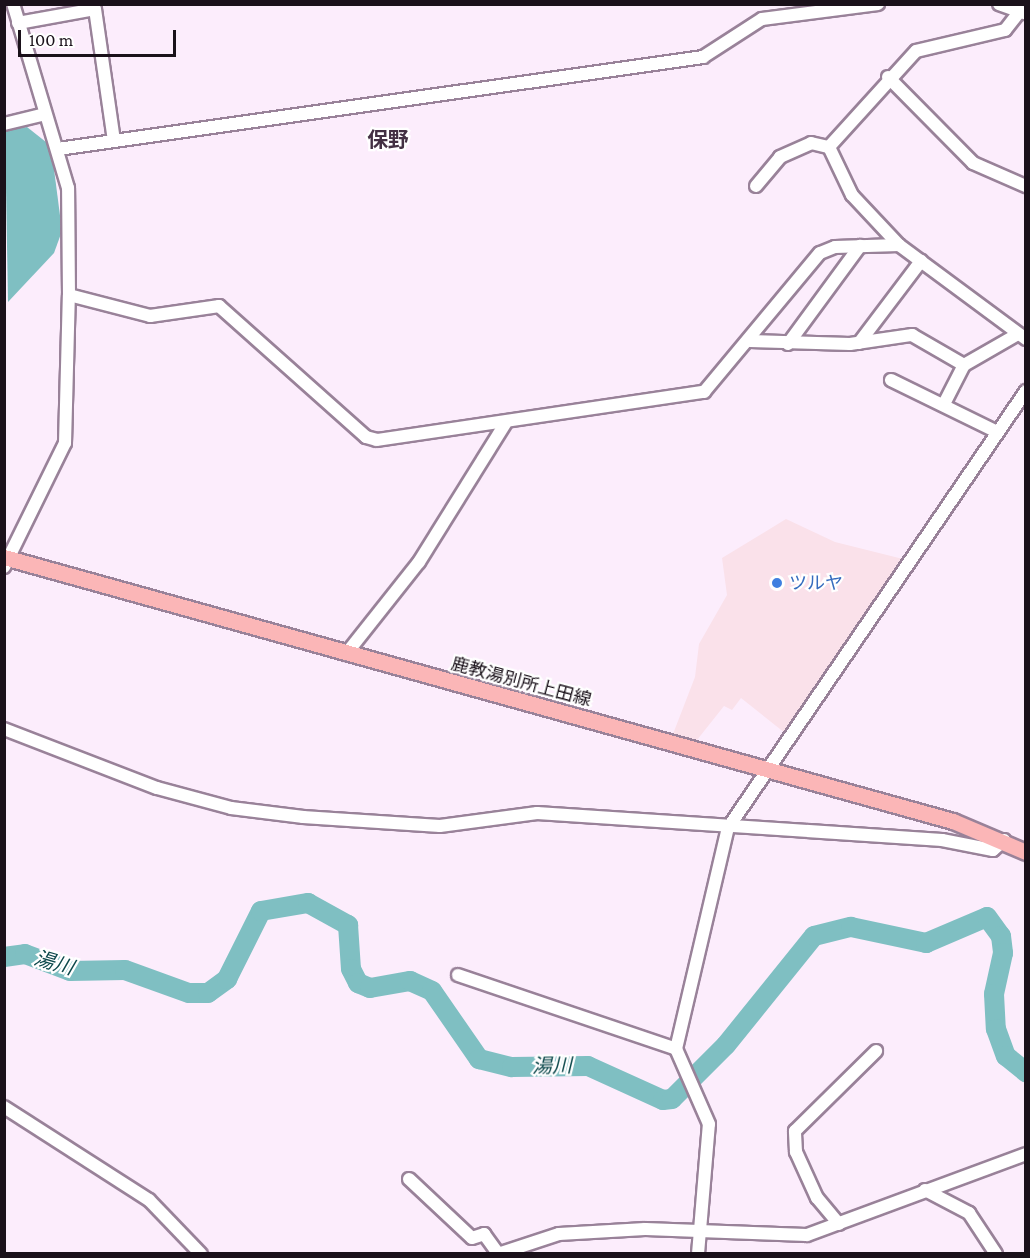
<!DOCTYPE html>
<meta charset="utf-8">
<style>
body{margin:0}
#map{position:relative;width:1030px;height:1258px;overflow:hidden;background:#fcedfc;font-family:"Crimson Pro","Noto Sans JP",serif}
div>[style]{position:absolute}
.commercial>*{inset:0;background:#fae1ea}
.water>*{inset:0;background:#7fbfc2}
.river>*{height:20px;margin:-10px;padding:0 10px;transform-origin:10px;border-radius:10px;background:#7fbfc2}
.roads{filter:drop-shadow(2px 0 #998299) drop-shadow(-2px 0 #998299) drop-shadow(0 2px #998299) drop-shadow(0 -2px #998299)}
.minor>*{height:12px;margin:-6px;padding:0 6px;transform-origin:6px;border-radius:6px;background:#fff}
.major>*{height:15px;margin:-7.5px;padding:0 7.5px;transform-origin:7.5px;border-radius:7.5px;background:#fbb6b7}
.dots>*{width:16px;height:16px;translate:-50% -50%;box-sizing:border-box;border:3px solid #fff;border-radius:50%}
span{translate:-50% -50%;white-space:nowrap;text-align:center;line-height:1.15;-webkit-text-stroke:4.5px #fff;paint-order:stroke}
.shop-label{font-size:18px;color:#366cbe}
.left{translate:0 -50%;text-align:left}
.street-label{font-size:18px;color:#1a111a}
.water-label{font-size:20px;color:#0c484b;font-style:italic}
.quarter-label{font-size:21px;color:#433043;font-weight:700}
.frame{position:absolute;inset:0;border:6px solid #1a111a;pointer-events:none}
.scale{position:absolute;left:18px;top:30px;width:158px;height:27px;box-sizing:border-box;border:3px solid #1a111a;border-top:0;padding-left:8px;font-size:18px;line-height:21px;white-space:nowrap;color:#1a111a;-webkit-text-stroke:4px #fff;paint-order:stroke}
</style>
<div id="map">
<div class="commercial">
<i style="clip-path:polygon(786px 519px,835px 542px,903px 559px,785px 733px,741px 698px,732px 710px,724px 706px,697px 740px,673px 734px,695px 677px,699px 644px,727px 595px,722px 558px)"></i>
</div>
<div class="water">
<i style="clip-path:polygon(27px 127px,51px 146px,62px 231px,54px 253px,8px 302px,5px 130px)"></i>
</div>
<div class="river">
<i style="left:4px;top:957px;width:21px;rotate:-8deg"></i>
<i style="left:25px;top:954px;width:48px;rotate:20.7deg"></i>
<i style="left:70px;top:971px;width:55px;rotate:-1deg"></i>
<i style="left:125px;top:970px;width:68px;rotate:19.8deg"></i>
<i style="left:189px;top:993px;width:19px"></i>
<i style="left:208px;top:993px;width:24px;rotate:-36deg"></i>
<i style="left:227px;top:979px;width:76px;rotate:-63.4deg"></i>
<i style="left:261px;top:911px;width:48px;rotate:-9.7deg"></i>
<i style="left:308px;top:903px;width:46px;rotate:28.8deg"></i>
<i style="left:348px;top:925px;width:44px;rotate:86.1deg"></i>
<i style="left:351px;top:969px;width:16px;rotate:63deg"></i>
<i style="left:358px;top:983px;width:13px;rotate:23deg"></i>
<i style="left:370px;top:988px;width:41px;rotate:-9.9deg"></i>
<i style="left:410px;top:981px;width:24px;rotate:24deg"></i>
<i style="left:432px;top:991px;width:83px;rotate:55.3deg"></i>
<i style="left:479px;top:1059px;width:34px;rotate:14deg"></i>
<i style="left:512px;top:1067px;width:76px;rotate:-0.8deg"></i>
<i style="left:588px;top:1066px;width:82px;rotate:24.4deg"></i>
<i style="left:663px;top:1100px;width:9px;rotate:-6deg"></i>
<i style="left:672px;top:1099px;width:76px;rotate:-45deg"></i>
<i style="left:726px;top:1045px;width:140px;rotate:-51.1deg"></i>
<i style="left:814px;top:936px;width:38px;rotate:-14deg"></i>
<i style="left:851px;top:927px;width:77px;rotate:12deg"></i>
<i style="left:926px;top:943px;width:66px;rotate:-23.1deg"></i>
<i style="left:987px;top:917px;width:24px;rotate:54deg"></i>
<i style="left:1001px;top:936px;width:17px;rotate:83deg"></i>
<i style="left:1003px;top:953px;width:42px;rotate:102.4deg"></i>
<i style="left:994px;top:994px;width:35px;rotate:87deg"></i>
<i style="left:996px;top:1029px;width:29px;rotate:70deg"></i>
<i style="left:1006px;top:1056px;width:26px;rotate:39deg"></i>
</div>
<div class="roads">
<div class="minor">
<i style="left:999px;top:4px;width:27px;rotate:20deg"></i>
<i style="left:1020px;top:11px;width:24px;rotate:128deg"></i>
<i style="left:1005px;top:30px;width:91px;rotate:166.7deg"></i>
<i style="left:916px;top:51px;width:130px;rotate:132.2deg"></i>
<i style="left:829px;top:147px;width:53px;rotate:64.4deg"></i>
<i style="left:852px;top:195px;width:69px;rotate:46.8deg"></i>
<i style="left:899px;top:245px;width:158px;rotate:36.5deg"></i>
<i style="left:18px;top:23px;width:78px;rotate:-10.3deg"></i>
<i style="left:95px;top:9px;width:133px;rotate:81.8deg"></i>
<i style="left:888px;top:77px;width:121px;rotate:45.3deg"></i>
<i style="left:973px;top:163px;width:58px;rotate:23.5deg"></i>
<i style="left:4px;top:124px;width:42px;rotate:-13.7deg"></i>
<i style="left:58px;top:149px;width:652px;rotate:-8.12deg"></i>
<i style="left:703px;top:57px;width:70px;rotate:-32.8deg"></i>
<i style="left:762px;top:19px;width:117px;rotate:-7.4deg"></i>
<i style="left:756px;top:186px;width:38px;rotate:-50deg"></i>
<i style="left:780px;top:157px;width:34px;rotate:-24deg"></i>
<i style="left:811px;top:143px;width:18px;rotate:13deg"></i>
<i style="left:69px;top:295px;width:84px;rotate:14.5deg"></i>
<i style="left:150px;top:316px;width:70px;rotate:-8.2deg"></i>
<i style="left:219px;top:306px;width:197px;rotate:41.7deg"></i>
<i style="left:366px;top:437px;width:11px;rotate:15deg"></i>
<i style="left:377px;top:440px;width:331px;rotate:-8.4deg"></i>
<i style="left:704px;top:392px;width:181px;rotate:-50.2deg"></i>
<i style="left:820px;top:253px;width:16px;rotate:-22deg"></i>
<i style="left:835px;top:247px;width:64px;rotate:-1.8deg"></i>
<i style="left:750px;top:341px;width:100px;rotate:1.7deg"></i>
<i style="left:850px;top:344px;width:63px;rotate:-8.3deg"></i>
<i style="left:912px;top:335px;width:60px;rotate:30deg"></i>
<i style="left:964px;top:365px;width:62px;rotate:-29.9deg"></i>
<i style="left:859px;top:343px;width:103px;rotate:-52.9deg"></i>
<i style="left:788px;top:344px;width:122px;rotate:-53.7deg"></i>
<i style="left:891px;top:380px;width:118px;rotate:26.1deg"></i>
<i style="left:944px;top:404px;width:44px;rotate:-62.9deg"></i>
<i style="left:4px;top:567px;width:138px;rotate:-63.8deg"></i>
<i style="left:65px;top:443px;width:148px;rotate:-88.5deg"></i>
<i style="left:69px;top:295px;width:107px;rotate:-90.5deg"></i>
<i style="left:68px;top:188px;width:192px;rotate:-106.6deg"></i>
<i style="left:346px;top:654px;width:117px;rotate:-51.6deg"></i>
<i style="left:419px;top:562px;width:165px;rotate:-58.1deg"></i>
<i style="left:4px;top:729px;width:164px;rotate:21.1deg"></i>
<i style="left:157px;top:788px;width:77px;rotate:15.1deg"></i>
<i style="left:231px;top:808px;width:73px;rotate:7.1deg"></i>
<i style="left:303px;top:817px;width:137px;rotate:3.8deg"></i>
<i style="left:440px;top:826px;width:98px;rotate:-7.6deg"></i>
<i style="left:537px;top:813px;width:406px;rotate:3.8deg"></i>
<i style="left:942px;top:840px;width:52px;rotate:11.1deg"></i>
<i style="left:993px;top:850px;width:15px;rotate:-42deg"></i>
<i style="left:458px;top:975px;width:230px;rotate:18.7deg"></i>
<i style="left:4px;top:1107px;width:172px;rotate:32.7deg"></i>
<i style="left:149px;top:1200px;width:75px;rotate:46.1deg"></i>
<i style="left:409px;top:1179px;width:86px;rotate:43.1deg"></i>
<i style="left:472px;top:1238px;width:13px;rotate:-18deg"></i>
<i style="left:484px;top:1234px;width:24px;rotate:54deg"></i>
<i style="left:925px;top:1190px;width:50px;rotate:27.6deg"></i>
<i style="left:969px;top:1213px;width:49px;rotate:56.6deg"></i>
<i style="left:839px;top:1224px;width:34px;rotate:-130deg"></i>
<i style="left:817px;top:1198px;width:51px;rotate:-114.5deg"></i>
<i style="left:796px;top:1152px;width:21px;rotate:-93deg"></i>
<i style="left:795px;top:1131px;width:114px;rotate:-44.6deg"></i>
<i style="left:498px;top:1254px;width:64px;rotate:-18.2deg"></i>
<i style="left:559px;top:1234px;width:86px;rotate:-3.3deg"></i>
<i style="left:645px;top:1229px;width:162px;rotate:2.1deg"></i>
<i style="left:807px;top:1235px;width:233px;rotate:-20.3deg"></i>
<i style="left:698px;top:1254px;width:130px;rotate:-85.2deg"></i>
<i style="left:709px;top:1124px;width:82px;rotate:-113.7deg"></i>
<i style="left:676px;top:1049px;width:227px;rotate:-76.8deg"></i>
<i style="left:728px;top:828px;width:529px;rotate:-55.71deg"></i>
</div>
<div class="major">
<i style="left:4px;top:557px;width:985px;rotate:15.55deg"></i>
<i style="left:953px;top:821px;width:79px;rotate:23deg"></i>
</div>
</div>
<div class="dots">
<i style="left:777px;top:583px;background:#3f7fe0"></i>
</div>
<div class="shop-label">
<span class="left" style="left:789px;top:583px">ツルヤ</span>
</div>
<div class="street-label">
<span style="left:521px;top:682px;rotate:15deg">鹿教湯別所上田線</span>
</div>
<div class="water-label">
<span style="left:54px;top:963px;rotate:16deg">湯川</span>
<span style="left:552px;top:1066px;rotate:-1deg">湯川</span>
</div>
<div class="quarter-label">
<span style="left:388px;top:140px">保野</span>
</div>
<div class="frame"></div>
<div class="scale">100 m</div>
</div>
